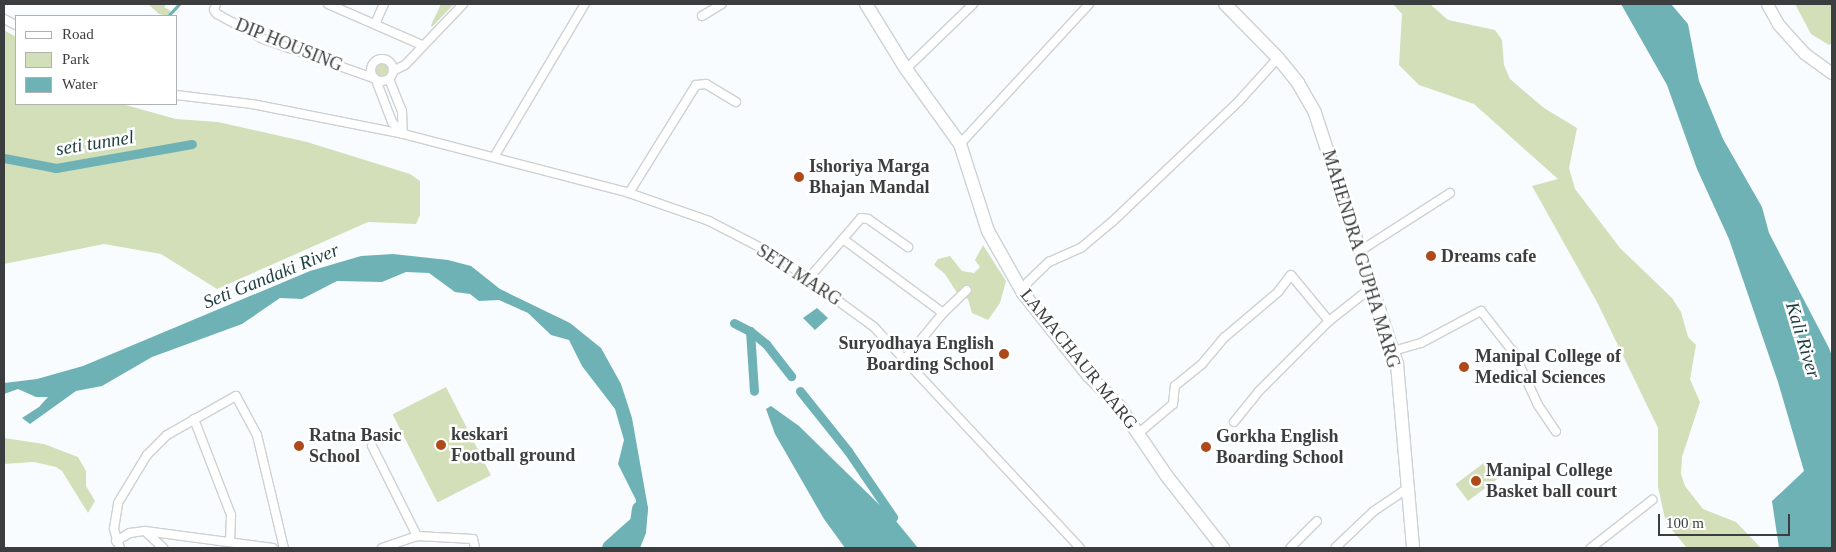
<!DOCTYPE html>
<style>
body{margin:0}
#map{position:relative;width:1836px;height:552px;overflow:hidden;background:#f8fcff;font-family:"Times New Roman",serif}
div>[style]{position:absolute}
.green>*{inset:0;background:#d2dfb8;transform-origin:0 0}
.round{border-radius:50%}
.water>*{inset:0;background:#6fb2b6}
.stream>*{height:2.5px;margin:-1.25px;padding:0 1.25px;transform-origin:1.25px;border-radius:1.25px;background:#6fb2b6}
.canal>*{height:9px;margin:-4.5px;padding:0 4.5px;transform-origin:4.5px;border-radius:4.5px;background:#6fb2b6}
.river>*{height:16px;margin:-8px;padding:0 8px;transform-origin:8px;border-radius:8px;background:#6fb2b6}
.roads{filter:drop-shadow(1px 0 #cdd1d5) drop-shadow(-1px 0 #cdd1d5) drop-shadow(0 1px #cdd1d5) drop-shadow(0 -1px #cdd1d5)}
.minor>*{height:8px;margin:-4px;padding:0 4px;transform-origin:4px;border-radius:4px;background:#fff}
.minor>.ring{margin:-4px;padding:0;box-sizing:content-box;background:none;border:8px solid #fff;border-radius:50%}
.secondary>*{height:11px;margin:-5.5px;padding:0 5.5px;transform-origin:5.5px;border-radius:5.5px;background:#fff}
.primary>*{height:12px;margin:-6px;padding:0 6px;transform-origin:6px;border-radius:6px;background:#fff}
.dots>*{width:14px;height:14px;translate:-50% -50%;box-sizing:border-box;border:2px solid #fff;border-radius:50%}
span{translate:-50% -50%;white-space:nowrap;text-align:center;line-height:1.15;-webkit-text-stroke:5px #fff;paint-order:stroke}
.street-label{font-size:18px;color:#3b3d3e}
.poi-label{font-size:18px;color:#3b3d3e;font-weight:700}
.left{translate:0 -50%;text-align:left}
.right{translate:-100% -50%;text-align:right}
.water-label{font-size:19px;color:#1c3d3f;font-style:italic}
.frame{position:absolute;inset:0;border:5px solid #3b3d3e;pointer-events:none}
.legend{position:absolute;left:15px;top:15px;width:162px;height:90px;box-sizing:border-box;background:#fff;border:1px solid #b1b1b2;margin:0;padding:6px 9px;list-style:none;font-size:15px;color:#3b3d3e}
.legend li{display:flex;align-items:center;gap:10px;height:25px}
.legend b{width:25px;border:1px solid #b1b1b2}
.scale{position:absolute;left:1658px;top:514px;width:132px;height:22px;box-sizing:border-box;border:2px solid #3b3d3e;border-top:0;padding-left:6px;font-size:15px;line-height:18px;white-space:nowrap;color:#3b3d3e;-webkit-text-stroke:4px #fff;paint-order:stroke}
</style>
<div id="map">
<div class="green">
<i style="clip-path:polygon(148px 4px,167px 4px,164px 7px,171px 11px,168px 16px,159px 14px)"></i>
<i style="clip-path:polygon(441px 4px,454px 4px,432px 27px,431px 25px)"></i>
<i style="clip-path:polygon(1393px 4px,1430px 4px,1448px 20px,1495px 30px,1502px 40px,1504px 65px,1510px 79px,1544px 108px,1577px 128px,1569px 168px,1575px 189px,1620px 248px,1672px 298px,1681px 312px,1688px 337px,1696px 345px,1690px 379px,1700px 402px,1682px 457px,1681px 474px,1685px 486px,1703px 509px,1736px 522px,1761px 548px,1687px 548px,1666px 523px,1658px 487px,1658px 428px,1597px 302px,1532px 186px,1558px 179px,1474px 104px,1419px 85px,1399px 65px,1402px 14px)"></i>
<i style="clip-path:polygon(1795px 4px,1832px 4px,1832px 43px,1829px 45px,1811px 34px)"></i>
<i style="clip-path:polygon(4px 30px,16px 37px,16px 104px,122px 104px,176px 119px,218px 122px,307px 142px,410px 174px,420px 181px,420px 215px,416px 224px,368px 222px,217px 289px,161px 254px,104px 244px,4px 264px)"></i>
<i class="round" style="left:374px;top:62px;width:14px;height:14px"></i>
<i style="clip-path:polygon(983px 245px,1006px 281px,1000px 303px,988px 320px,972px 313px,968px 299px,957px 293px,945px 274px,934px 265px,938px 259px,950px 256px,962px 271px,974px 273px,980px 267px,975px 260px)"></i>
<i style="left:446px;top:387px;width:99px;height:60px;rotate:63deg"></i>
<i style="clip-path:polygon(4px 438px,44px 444px,78px 457px,86px 471px,86px 486px,95px 501px,88px 513px,62px 471px,56px 467px,34px 462px,4px 464px)"></i>
<i style="left:1485px;top:462px;width:21px;height:37px;rotate:53deg"></i>
</div>
<div class="water">
<i style="clip-path:polygon(1621px 4px,1671px 4px,1688px 24px,1699px 81px,1723px 139px,1762px 207px,1769px 233px,1829px 348px,1832px 356px,1832px 548px,1779px 548px,1772px 501px,1804px 471px,1778px 382px,1729px 239px,1697px 169px,1667px 85px)"></i>
<i style="clip-path:polygon(393px 254px,448px 260px,471px 266px,500px 289px,570px 323px,601px 348px,621px 384px,632px 418px,648px 508px,646px 533px,640px 548px,612px 548px,629px 536px,637px 512px,636px 500px,618px 464px,624px 440px,615px 409px,582px 366px,569px 340px,551px 335px,528px 313px,499px 300px,479px 301px,470px 294px,455px 292px,429px 273px,406px 272px,382px 282px,337px 281px,302px 299px,280px 298px,242px 324px,152px 357px,102px 386px,76px 391px,30px 424px,22px 418px,39px 407px,48px 397px,36px 397px,18px 389px,4px 394px,4px 383px,37px 379px,83px 366px,310px 271px,361px 256px)"></i>
<i style="clip-path:polygon(817px 308px,828px 318px,815px 330px,803px 318px)"></i>
<i style="clip-path:polygon(771px 406px,799px 426px,896px 521px,918px 548px,845px 548px,824px 519px,775px 434px,766px 409px)"></i>
</div>
<div class="stream">
<i style="left:168px;top:16px;width:16px;rotate:-47deg"></i>
</div>
<div class="canal">
<i style="left:4px;top:158px;width:53px;rotate:10.9deg"></i>
<i style="left:56px;top:168px;width:138px;rotate:-10deg"></i>
<i style="left:734px;top:323px;width:18px;rotate:27deg"></i>
<i style="left:750px;top:331px;width:60px;rotate:86.2deg"></i>
<i style="left:750px;top:331px;width:21px;rotate:39deg"></i>
<i style="left:766px;top:344px;width:41px;rotate:52deg"></i>
<i style="left:800px;top:391px;width:77px;rotate:51.3deg"></i>
<i style="left:848px;top:451px;width:80px;rotate:55.7deg"></i>
</div>
<div class="river">
<i style="left:610px;top:548px;width:38px;rotate:-42deg"></i>
<i style="left:638px;top:523px;width:14px;rotate:-82deg"></i>
</div>
<div class="roads">
<div class="minor">
<i style="left:216px;top:4px;width:6px;rotate:108deg"></i>
<i style="left:214px;top:10px;width:5px;rotate:53deg"></i>
<i style="left:217px;top:14px;width:52px;rotate:28.5deg"></i>
<i style="left:263px;top:39px;width:117px;rotate:19.5deg"></i>
<i style="left:328px;top:4px;width:103px;rotate:23.6deg"></i>
<i style="left:702px;top:16px;width:23px;rotate:-31deg"></i>
<i style="left:4px;top:19px;width:13px;rotate:27deg"></i>
<i style="left:375px;top:24px;width:22px;rotate:-66deg"></i>
<i class="ring" style="left:371px;top:59px;width:14px;height:14px"></i>
<i style="left:906px;top:69px;width:93px;rotate:-44.1deg"></i>
<i style="left:393px;top:71px;width:13px;rotate:-27deg"></i>
<i style="left:405px;top:65px;width:84px;rotate:-46.4deg"></i>
<i style="left:389px;top:79px;width:35px;rotate:68deg"></i>
<i style="left:402px;top:111px;width:23px;rotate:88deg"></i>
<i style="left:376px;top:80px;width:45px;rotate:69.1deg"></i>
<i style="left:392px;top:122px;width:16px;rotate:47deg"></i>
<i style="left:176px;top:95px;width:77px;rotate:6.8deg"></i>
<i style="left:252px;top:104px;width:154px;rotate:11.2deg"></i>
<i style="left:403px;top:134px;width:234px;rotate:14.6deg"></i>
<i style="left:629px;top:193px;width:85px;rotate:19.3deg"></i>
<i style="left:709px;top:221px;width:74px;rotate:27.3deg"></i>
<i style="left:775px;top:255px;width:122px;rotate:36deg"></i>
<i style="left:874px;top:327px;width:302px;rotate:47deg"></i>
<i style="left:960px;top:144px;width:190px;rotate:-47.3deg"></i>
<i style="left:494px;top:157px;width:178px;rotate:-59.3deg"></i>
<i style="left:629px;top:193px;width:127px;rotate:-58.2deg"></i>
<i style="left:696px;top:85px;width:10px;rotate:-6deg"></i>
<i style="left:706px;top:84px;width:35px;rotate:31deg"></i>
<i style="left:843px;top:239px;width:124px;rotate:36.5deg"></i>
<i style="left:1360px;top:251px;width:107px;rotate:-32.8deg"></i>
<i style="left:809px;top:278px;width:79px;rotate:-49.1deg"></i>
<i style="left:861px;top:218px;width:7px;rotate:8deg"></i>
<i style="left:868px;top:219px;width:49px;rotate:35deg"></i>
<i style="left:1023px;top:293px;width:12px;rotate:-66deg"></i>
<i style="left:1028px;top:282px;width:29px;rotate:-44deg"></i>
<i style="left:1049px;top:262px;width:36px;rotate:-24deg"></i>
<i style="left:1082px;top:247px;width:39px;rotate:-40deg"></i>
<i style="left:1112px;top:222px;width:175px;rotate:-43.6deg"></i>
<i style="left:1239px;top:101px;width:58px;rotate:-47.8deg"></i>
<i style="left:1393px;top:351px;width:29px;rotate:-16deg"></i>
<i style="left:1421px;top:343px;width:68px;rotate:-28.1deg"></i>
<i style="left:1481px;top:311px;width:53px;rotate:51.8deg"></i>
<i style="left:1514px;top:353px;width:57px;rotate:65.2deg"></i>
<i style="left:1538px;top:405px;width:32px;rotate:56deg"></i>
<i style="left:905px;top:359px;width:60px;rotate:-50.4deg"></i>
<i style="left:943px;top:313px;width:33px;rotate:-44deg"></i>
<i style="left:194px;top:419px;width:103px;rotate:68.9deg"></i>
<i style="left:231px;top:515px;width:25px;rotate:92deg"></i>
<i style="left:1234px;top:422px;width:38px;rotate:-51deg"></i>
<i style="left:1258px;top:392px;width:100px;rotate:-45deg"></i>
<i style="left:1329px;top:321px;width:53px;rotate:-38.2deg"></i>
<i style="left:1140px;top:432px;width:43px;rotate:-40.3deg"></i>
<i style="left:1173px;top:404px;width:18px;rotate:-84deg"></i>
<i style="left:1175px;top:386px;width:35px;rotate:-39deg"></i>
<i style="left:1202px;top:364px;width:35px;rotate:-50deg"></i>
<i style="left:1225px;top:337px;width:70px;rotate:-40.3deg"></i>
<i style="left:1278px;top:292px;width:21px;rotate:-53deg"></i>
<i style="left:1291px;top:275px;width:60px;rotate:50.4deg"></i>
<i style="left:372px;top:446px;width:101px;rotate:63.4deg"></i>
<i style="left:145px;top:531px;width:25px;rotate:43deg"></i>
<i style="left:116px;top:541px;width:16px;rotate:-30deg"></i>
<i style="left:130px;top:533px;width:15px;rotate:-8deg"></i>
<i style="left:145px;top:531px;width:129px;rotate:7.6deg"></i>
<i style="left:1336px;top:547px;width:52px;rotate:-43.5deg"></i>
<i style="left:1374px;top:511px;width:40px;rotate:-34deg"></i>
<i style="left:120px;top:548px;width:20px;rotate:-108deg"></i>
<i style="left:114px;top:529px;width:26px;rotate:-81deg"></i>
<i style="left:118px;top:503px;width:56px;rotate:-58.9deg"></i>
<i style="left:147px;top:455px;width:28px;rotate:-45deg"></i>
<i style="left:167px;top:435px;width:79px;rotate:-29.5deg"></i>
<i style="left:236px;top:396px;width:44px;rotate:61.7deg"></i>
<i style="left:257px;top:435px;width:116px;rotate:76.6deg"></i>
<i style="left:382px;top:548px;width:37px;rotate:-19deg"></i>
<i style="left:417px;top:536px;width:56px;rotate:3.1deg"></i>
<i style="left:473px;top:539px;width:9px;rotate:77deg"></i>
<i style="left:1290px;top:548px;width:38px;rotate:-45deg"></i>
<i style="left:1591px;top:548px;width:78px;rotate:-38.2deg"></i>
</div>
<div class="secondary">
<i style="left:1767px;top:4px;width:23px;rotate:61deg"></i>
<i style="left:1778px;top:24px;width:39px;rotate:48deg"></i>
<i style="left:1804px;top:53px;width:34px;rotate:36deg"></i>
</div>
<div class="primary">
<i style="left:866px;top:4px;width:76px;rotate:58.4deg"></i>
<i style="left:906px;top:69px;width:92px;rotate:54.2deg"></i>
<i style="left:960px;top:144px;width:91px;rotate:72.2deg"></i>
<i style="left:988px;top:231px;width:71px;rotate:60.6deg"></i>
<i style="left:1023px;top:293px;width:105px;rotate:51.6deg"></i>
<i style="left:1088px;top:375px;width:45px;rotate:45deg"></i>
<i style="left:1120px;top:407px;width:82px;rotate:55.9deg"></i>
<i style="left:1166px;top:475px;width:93px;rotate:52deg"></i>
<i style="left:1225px;top:4px;width:76px;rotate:45.5deg"></i>
<i style="left:1278px;top:58px;width:32px;rotate:51deg"></i>
<i style="left:1298px;top:83px;width:34px;rotate:60deg"></i>
<i style="left:1315px;top:113px;width:264px;rotate:71.9deg"></i>
<i style="left:1397px;top:364px;width:185px;rotate:85deg"></i>
</div>
</div>
<div class="dots">
<i style="left:799px;top:177px;background:#ae491a"></i>
<i style="left:1431px;top:256px;background:#ae491a"></i>
<i style="left:1004px;top:354px;background:#ae491a"></i>
<i style="left:1464px;top:367px;background:#ae491a"></i>
<i style="left:441px;top:445px;background:#ae491a"></i>
<i style="left:299px;top:446px;background:#ae491a"></i>
<i style="left:1206px;top:447px;background:#ae491a"></i>
<i style="left:1476px;top:481px;background:#ae491a"></i>
</div>
<div class="street-label">
<span style="left:289px;top:45px;rotate:22deg">DIP HOUSING</span>
<span style="left:1361px;top:259px;rotate:73deg">MAHENDRA GUPHA MARG</span>
<span style="left:799px;top:275px;rotate:33deg">SETI MARG</span>
<span style="left:1079px;top:359px;rotate:51deg">LAMACHAUR MARG</span>
</div>
<div class="poi-label">
<span class="left" style="left:809px;top:177px">Ishoriya Marga<br>Bhajan Mandal</span>
<span class="left" style="left:1441px;top:256px">Dreams cafe</span>
<span class="right" style="left:994px;top:354px">Suryodhaya English<br>Boarding School</span>
<span class="left" style="left:1475px;top:367px">Manipal College of<br>Medical Sciences</span>
<span class="left" style="left:451px;top:445px">keskari<br>Football ground</span>
<span class="left" style="left:309px;top:446px">Ratna Basic<br>School</span>
<span class="left" style="left:1216px;top:447px">Gorkha English<br>Boarding School</span>
<span class="left" style="left:1486px;top:481px">Manipal College<br>Basket ball court</span>
</div>
<div class="water-label">
<span style="left:95px;top:143px;rotate:-9deg">seti tunnel</span>
<span style="left:271px;top:276px;rotate:-22deg">Seti Gandaki River</span>
<span style="left:1803px;top:340px;rotate:73deg">Kali River</span>
</div>
<div class="frame"></div>
<ul class="legend">
<li><b style="height:6px;background:#fff"></b>Road</li>
<li><b style="height:14px;background:#d2dfb8"></b>Park</li>
<li><b style="height:14px;background:#6fb2b6"></b>Water</li>
</ul>
<div class="scale">100 m</div>
</div>
